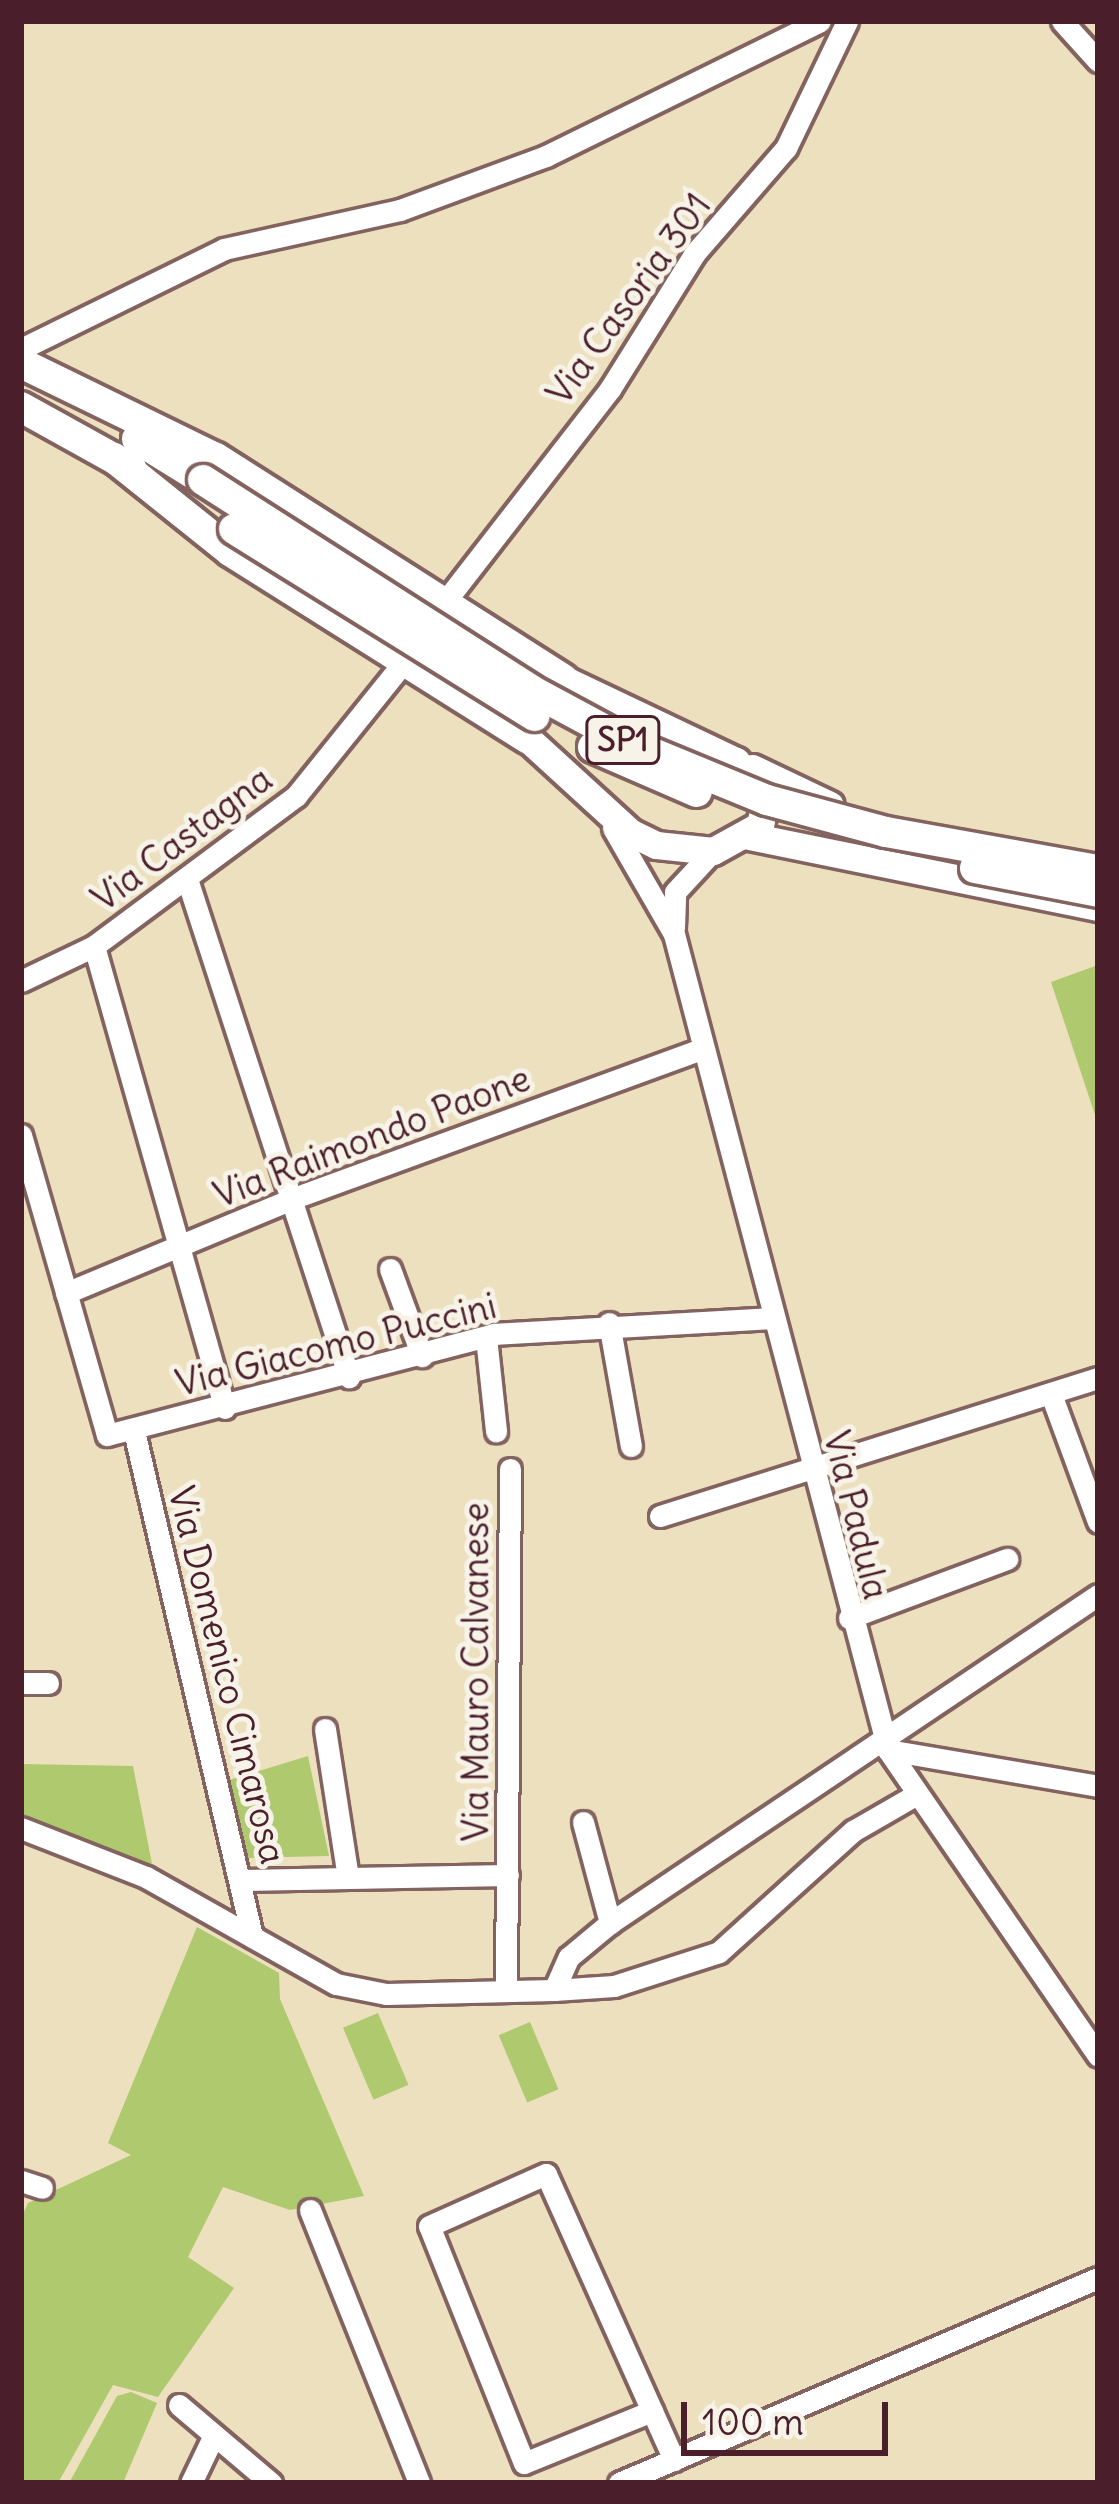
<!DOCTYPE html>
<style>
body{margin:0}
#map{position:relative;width:1119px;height:2504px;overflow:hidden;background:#ede0bf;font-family:Delius,sans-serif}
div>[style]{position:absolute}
.green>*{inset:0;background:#afc96f;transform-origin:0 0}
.roads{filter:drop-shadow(3px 0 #83635f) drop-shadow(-3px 0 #83635f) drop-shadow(0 3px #83635f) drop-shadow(0 -3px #83635f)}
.minor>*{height:21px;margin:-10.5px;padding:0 10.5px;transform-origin:10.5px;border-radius:10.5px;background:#fff}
.major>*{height:27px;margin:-13.5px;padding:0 13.5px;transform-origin:13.5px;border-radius:13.5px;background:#fff}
.highway>*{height:30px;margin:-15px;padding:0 15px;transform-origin:15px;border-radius:15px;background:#fff}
.bridges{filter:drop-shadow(3px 0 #83635f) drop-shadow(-3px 0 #83635f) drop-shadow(0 3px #83635f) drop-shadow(0 -3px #83635f)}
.highway-bridge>*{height:30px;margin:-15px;padding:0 15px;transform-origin:15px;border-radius:15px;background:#fff}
span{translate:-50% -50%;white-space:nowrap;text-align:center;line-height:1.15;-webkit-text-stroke:10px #f7f3e8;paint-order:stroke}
.shield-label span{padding:3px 9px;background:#f7f3e8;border:3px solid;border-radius:9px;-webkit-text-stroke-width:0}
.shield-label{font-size:33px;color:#4a1f2b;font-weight:700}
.street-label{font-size:36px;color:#4a1f2b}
.frame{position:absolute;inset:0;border:24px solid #4a1f2b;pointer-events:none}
.scale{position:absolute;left:681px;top:2402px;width:207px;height:54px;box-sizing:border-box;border:6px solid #4a1f2b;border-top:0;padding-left:15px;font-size:36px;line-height:42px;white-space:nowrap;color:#4a1f2b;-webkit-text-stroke:9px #f7f3e8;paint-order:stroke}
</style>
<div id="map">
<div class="green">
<i style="clip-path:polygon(1098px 965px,1098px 1124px,1051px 982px)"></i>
<i style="clip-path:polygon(308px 1756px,329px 1856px,248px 1858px,229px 1780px)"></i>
<i style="clip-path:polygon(21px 1764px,133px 1766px,153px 1869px,21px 1814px)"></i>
<i style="clip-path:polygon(197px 1927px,279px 1973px,280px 1999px,364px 2196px,290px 2210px,223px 2187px,188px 2257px,234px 2288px,158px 2397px,113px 2385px,58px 2483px,21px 2483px,21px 2218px,28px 2203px,131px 2155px,108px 2143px)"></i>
<i style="left:378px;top:2013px;width:78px;height:38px;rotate:67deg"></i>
<i style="left:530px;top:2022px;width:73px;height:34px;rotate:67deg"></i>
<i style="clip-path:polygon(131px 2392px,157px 2403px,123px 2483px,69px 2483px,117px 2396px)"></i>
</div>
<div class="roads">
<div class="minor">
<i style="left:1062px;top:21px;width:54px;rotate:48deg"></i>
<i style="left:21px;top:349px;width:226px;rotate:-26.2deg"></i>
<i style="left:224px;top:249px;width:180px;rotate:-12.5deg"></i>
<i style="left:400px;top:210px;width:156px;rotate:-20.3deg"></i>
<i style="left:546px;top:156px;width:305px;rotate:-26.2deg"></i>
<i style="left:444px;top:603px;width:271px;rotate:-52.2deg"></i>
<i style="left:610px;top:389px;width:160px;rotate:-58deg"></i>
<i style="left:695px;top:253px;width:139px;rotate:-49.1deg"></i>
<i style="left:786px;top:148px;width:141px;rotate:-64.3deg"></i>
<i style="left:613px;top:828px;width:122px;rotate:60.1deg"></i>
<i style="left:674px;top:934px;width:844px;rotate:75.3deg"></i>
<i style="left:888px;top:1750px;width:371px;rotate:55.5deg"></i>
<i style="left:187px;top:879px;width:524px;rotate:71.98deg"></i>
<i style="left:674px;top:928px;width:36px;rotate:-88deg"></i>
<i style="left:675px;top:892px;width:56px;rotate:-47.2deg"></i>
<i style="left:94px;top:946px;width:480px;rotate:74.2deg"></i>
<i style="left:21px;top:981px;width:81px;rotate:-25.6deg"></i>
<i style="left:94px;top:946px;width:252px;rotate:-36.6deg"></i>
<i style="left:296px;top:796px;width:171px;rotate:-51.2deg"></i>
<i style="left:21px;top:1135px;width:312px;rotate:74deg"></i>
<i style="left:107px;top:1435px;width:400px;rotate:-14.6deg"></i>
<i style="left:494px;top:1334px;width:278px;rotate:-3.3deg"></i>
<i style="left:390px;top:1269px;width:93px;rotate:69.8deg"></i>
<i style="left:66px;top:1293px;width:247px;rotate:-22.6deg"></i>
<i style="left:294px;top:1198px;width:436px;rotate:-20.1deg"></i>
<i style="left:609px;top:1323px;width:125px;rotate:79.9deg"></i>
<i style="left:486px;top:1337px;width:95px;rotate:83.9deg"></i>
<i style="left:1051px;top:1394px;width:136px;rotate:69.8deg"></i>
<i style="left:134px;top:1431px;width:519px;rotate:76.85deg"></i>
<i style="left:660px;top:1516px;width:459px;rotate:-17.5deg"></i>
<i style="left:849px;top:1618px;width:169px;rotate:-20.5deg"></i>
<i style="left:21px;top:1683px;width:27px"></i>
<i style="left:325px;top:1729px;width:150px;rotate:81.2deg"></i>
<i style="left:888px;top:1750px;width:213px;rotate:9.7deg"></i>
<i style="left:583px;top:1822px;width:105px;rotate:75deg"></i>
<i style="left:21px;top:1828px;width:134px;rotate:21.4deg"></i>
<i style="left:146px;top:1877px;width:218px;rotate:29.4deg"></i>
<i style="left:336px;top:1984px;width:51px;rotate:11.3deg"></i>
<i style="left:386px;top:1994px;width:168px;rotate:-1.4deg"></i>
<i style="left:554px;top:1990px;width:60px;rotate:-3.8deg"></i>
<i style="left:614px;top:1986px;width:110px;rotate:-17.9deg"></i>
<i style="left:719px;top:1952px;width:181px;rotate:-42.1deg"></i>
<i style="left:853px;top:1831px;width:74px;rotate:-30deg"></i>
<i style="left:244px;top:1880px;width:264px;rotate:-1.1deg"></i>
<i style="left:506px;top:1990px;width:521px;rotate:-89.56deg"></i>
<i style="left:554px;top:1990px;width:36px;rotate:-66deg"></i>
<i style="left:569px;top:1957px;width:53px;rotate:-39.7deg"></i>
<i style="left:610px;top:1923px;width:588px;rotate:-33.91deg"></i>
<i style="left:21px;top:2181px;width:22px;rotate:18deg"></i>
<i style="left:310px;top:2210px;width:294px;rotate:68.2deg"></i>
<i style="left:179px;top:2405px;width:121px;rotate:40.3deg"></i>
<i style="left:652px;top:2411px;width:138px;rotate:157.9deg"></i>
<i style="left:524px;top:2463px;width:255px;rotate:-111.8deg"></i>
<i style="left:429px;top:2226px;width:128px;rotate:-24deg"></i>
<i style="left:546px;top:2174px;width:260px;rotate:65.9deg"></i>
<i style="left:652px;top:2411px;width:54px;rotate:65.8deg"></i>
<i style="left:191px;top:2483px;width:53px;rotate:-64.4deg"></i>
<i style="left:619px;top:2483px;width:521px;rotate:-23.17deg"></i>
</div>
<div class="major">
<i style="left:542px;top:679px;width:21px"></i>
<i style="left:563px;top:679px;width:191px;rotate:25.4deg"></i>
<i style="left:736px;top:761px;width:45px;rotate:48.6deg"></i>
<i style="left:766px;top:795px;width:31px;rotate:101deg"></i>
<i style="left:760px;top:825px;width:54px;rotate:151deg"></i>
<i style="left:713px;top:851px;width:57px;rotate:-174deg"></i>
<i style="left:656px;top:845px;width:28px;rotate:-154deg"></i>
<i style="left:631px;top:833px;width:139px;rotate:-137.6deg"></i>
<i style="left:528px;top:739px;width:29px;rotate:-106deg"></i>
<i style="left:520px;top:711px;width:39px;rotate:-55deg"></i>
<i style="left:752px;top:768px;width:86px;rotate:25.4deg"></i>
<i style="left:749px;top:836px;width:356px;rotate:11.5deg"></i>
</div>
<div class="highway">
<i style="left:21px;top:363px;width:217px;rotate:26deg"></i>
<i style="left:216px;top:458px;width:411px;rotate:32.5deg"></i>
<i style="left:21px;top:407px;width:126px;rotate:29deg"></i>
<i style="left:137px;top:439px;width:78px;rotate:31.8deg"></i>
<i style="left:114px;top:458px;width:149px;rotate:38.7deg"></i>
<i style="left:230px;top:551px;width:352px;rotate:32.2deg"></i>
</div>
</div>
<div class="bridges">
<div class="highway-bridge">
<i style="left:203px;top:480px;width:389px;rotate:32.6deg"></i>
<i style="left:531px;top:690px;width:116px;rotate:28.3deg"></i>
<i style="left:633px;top:745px;width:145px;rotate:22.3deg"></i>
<i style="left:767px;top:800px;width:123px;rotate:15.1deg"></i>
<i style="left:886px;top:832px;width:215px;rotate:10.2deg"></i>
<i style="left:234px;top:529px;width:354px;rotate:31.9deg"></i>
<i style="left:593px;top:747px;width:113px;rotate:23.4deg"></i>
<i style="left:975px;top:868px;width:125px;rotate:11deg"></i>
</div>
</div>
<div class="shield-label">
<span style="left:623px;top:740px">SP1</span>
</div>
<div class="street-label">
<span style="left:629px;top:299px;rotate:-54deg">Via Casoria 301</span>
<span style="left:182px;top:839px;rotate:-37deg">Via Castagna</span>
<span style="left:372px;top:1137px;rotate:-21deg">Via Raimondo Paone</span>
<span style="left:336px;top:1345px;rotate:-14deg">Via Giacomo Puccini</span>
<span style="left:856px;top:1515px;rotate:76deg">Via Padula</span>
<span style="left:476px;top:1672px;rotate:-90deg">Via Mauro Calvanese</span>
<span style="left:227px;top:1675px;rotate:76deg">Via Domenico Cimarosa</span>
</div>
<div class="frame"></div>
<div class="scale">100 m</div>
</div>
